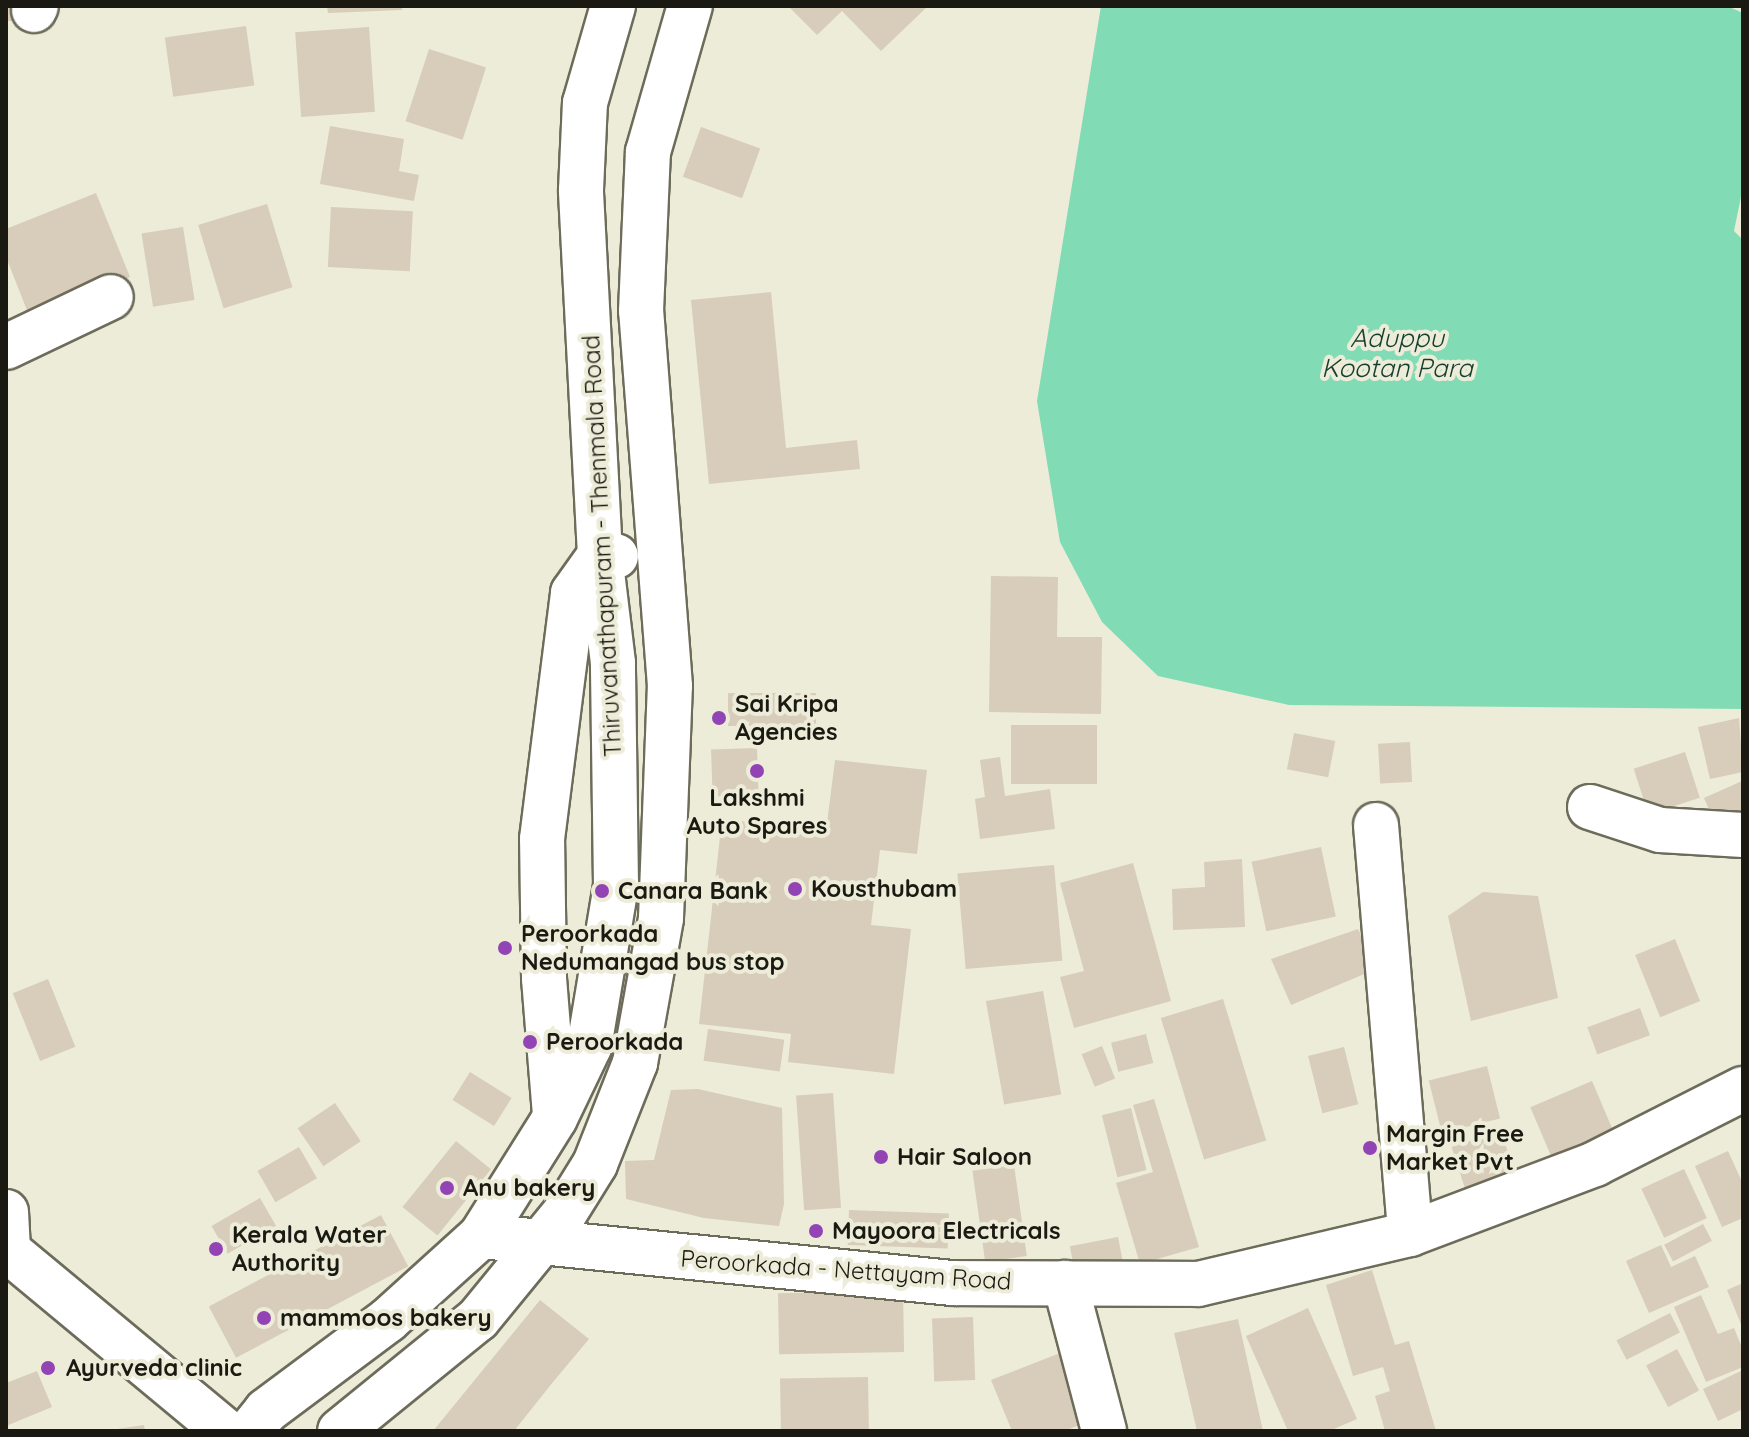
<!DOCTYPE html>
<style>
body{margin:0}
#map{position:relative;width:1749px;height:1437px;overflow:hidden;background:#ececd8;font-family:Quicksand,sans-serif}
div>[style]{position:absolute}
.water>*{inset:0;background:#81dcb6}
.building>*{inset:0;background:#d8ccbb;transform-origin:0 0}
.roads{filter:drop-shadow(2px 0 #6d6c5b) drop-shadow(-2px 0 #6d6c5b) drop-shadow(0 2px #6d6c5b) drop-shadow(0 -2px #6d6c5b)}
.street>*{height:44px;margin:-22px;padding:0 22px;transform-origin:22px;border-radius:22px;background:#fff}
.secondary>*{height:44px;margin:-22px;padding:0 22px;transform-origin:22px;border-radius:22px;background:#fff}
.primary>*{height:44px;margin:-22px;padding:0 22px;transform-origin:22px;border-radius:22px;background:#fff}
.dots>*{width:22px;height:22px;translate:-50% -50%;box-sizing:border-box;border:4px solid #ececd8;border-radius:50%}
span{translate:-50% -50%;white-space:nowrap;text-align:center;line-height:1.15;-webkit-text-stroke:8px #ececd8;paint-order:stroke}
.street-label{font-size:24px;color:#1a1a13}
.poi-label{font-size:24px;color:#1a1a13;font-weight:700}
.left{translate:0 -50%;text-align:left}
.water-label{font-size:26px;color:#153e2f;font-style:italic}
.frame{position:absolute;inset:0;border:8px solid #1a1a13;pointer-events:none}
</style>
<div id="map">
<div class="water">
<i style="clip-path:polygon(1101px 6px,1727px 6px,1743px 13px,1743px 187px,1734px 231px,1743px 240px,1743px 709px,1289px 705px,1158px 676px,1102px 622px,1060px 542px,1037px 401px)"></i>
</div>
<div class="building">
<i style="left:6px;top:6px;width:18px;height:15px"></i>
<i style="clip-path:polygon(327px 6px,402px 6px,402px 10px,328px 13px)"></i>
<i style="clip-path:polygon(928px 6px,881px 51px,842px 11px,817px 35px,790px 8px)"></i>
<i style="left:246px;top:26px;width:60px;height:82px;rotate:82deg"></i>
<i style="left:369px;top:27px;width:85px;height:74px;rotate:86deg"></i>
<i style="left:429px;top:49px;width:60px;height:76px;rotate:18deg"></i>
<i style="clip-path:polygon(330px 126px,404px 139px,399px 171px,419px 175px,414px 201px,320px 184px)"></i>
<i style="left:701px;top:127px;width:63px;height:53px;rotate:20deg"></i>
<i style="clip-path:polygon(96px 193px,130px 277px,30px 318px,6px 257px,6px 229px)"></i>
<i style="left:267px;top:204px;width:87px;height:72px;rotate:73deg"></i>
<i style="left:331px;top:207px;width:82px;height:60px;rotate:3deg"></i>
<i style="left:183px;top:227px;width:74px;height:42px;rotate:81deg"></i>
<i style="clip-path:polygon(771px 292px,786px 448px,857px 440px,860px 469px,709px 484px,691px 300px)"></i>
<i style="clip-path:polygon(991px 576px,1058px 577px,1057px 637px,1102px 637px,1101px 714px,989px 712px)"></i>
<i style="left:816px;top:693px;width:33px;height:88px;rotate:90deg"></i>
<i style="clip-path:polygon(1739px 718px,1743px 772px,1710px 779px,1698px 727px)"></i>
<i style="left:1011px;top:725px;width:86px;height:59px"></i>
<i style="left:1294px;top:733px;width:42px;height:37px;rotate:11deg"></i>
<i style="left:1410px;top:742px;width:40px;height:32px;rotate:87deg"></i>
<i style="left:757px;top:748px;width:47px;height:46px;rotate:88deg"></i>
<i style="left:1685px;top:752px;width:48px;height:54px;rotate:72deg"></i>
<i style="clip-path:polygon(1000px 757px,1005px 796px,1050px 789px,1055px 829px,980px 839px,975px 799px,985px 797px,980px 760px)"></i>
<i style="clip-path:polygon(835px 760px,927px 770px,917px 854px,880px 850px,871px 925px,911px 929px,894px 1074px,788px 1062px,791px 1034px,699px 1024px,722px 819px,826px 831px)"></i>
<i style="clip-path:polygon(1742px 781px,1743px 813px,1716px 825px,1704px 798px)"></i>
<i style="left:1321px;top:847px;width:71px;height:71px;rotate:78deg"></i>
<i style="clip-path:polygon(1242px 859px,1245px 927px,1173px 930px,1172px 889px,1205px 887px,1204px 862px)"></i>
<i style="clip-path:polygon(1133px 863px,1171px 1001px,1074px 1028px,1060px 977px,1084px 971px,1060px 883px)"></i>
<i style="left:1054px;top:865px;width:96px;height:97px;rotate:85deg"></i>
<i style="clip-path:polygon(1483px 892px,1538px 896px,1558px 998px,1471px 1021px,1448px 916px)"></i>
<i style="clip-path:polygon(1358px 929px,1376px 969px,1291px 1005px,1271px 959px)"></i>
<i style="left:1675px;top:939px;width:67px;height:43px;rotate:68deg"></i>
<i style="left:48px;top:979px;width:73px;height:38px;rotate:68deg"></i>
<i style="left:1043px;top:991px;width:105px;height:58px;rotate:80deg"></i>
<i style="left:1223px;top:999px;width:148px;height:65px;rotate:73deg"></i>
<i style="left:1640px;top:1008px;width:29px;height:56px;rotate:70deg"></i>
<i style="left:708px;top:1029px;width:77px;height:32px;rotate:8deg"></i>
<i style="left:1146px;top:1034px;width:30px;height:36px;rotate:76deg"></i>
<i style="left:1102px;top:1046px;width:35px;height:22px;rotate:68deg"></i>
<i style="left:1344px;top:1047px;width:59px;height:37px;rotate:76deg"></i>
<i style="left:1487px;top:1066px;width:54px;height:60px;rotate:76deg"></i>
<i style="left:470px;top:1072px;width:49px;height:33px;rotate:32deg"></i>
<i style="left:1592px;top:1081px;width:56px;height:67px;rotate:67deg"></i>
<i style="clip-path:polygon(698px 1089px,782px 1108px,784px 1204px,779px 1226px,704px 1218px,626px 1199px,625px 1161px,654px 1160px,671px 1090px)"></i>
<i style="left:833px;top:1093px;width:115px;height:37px;rotate:86deg"></i>
<i style="clip-path:polygon(1154px 1099px,1199px 1247px,1140px 1264px,1116px 1183px,1153px 1172px,1133px 1105px)"></i>
<i style="left:335px;top:1103px;width:46px;height:45px;rotate:56deg"></i>
<i style="left:1131px;top:1108px;width:64px;height:30px;rotate:76deg"></i>
<i style="left:1501px;top:1131px;width:54px;height:52px;rotate:72deg"></i>
<i style="left:456px;top:1141px;width:45px;height:85px;rotate:39deg"></i>
<i style="left:299px;top:1147px;width:36px;height:48px;rotate:60deg"></i>
<i style="clip-path:polygon(1728px 1151px,1743px 1184px,1743px 1218px,1722px 1227px,1695px 1166px)"></i>
<i style="left:1014px;top:1165px;width:92px;height:42px;rotate:82deg"></i>
<i style="left:1684px;top:1169px;width:54px;height:47px;rotate:65deg"></i>
<i style="left:260px;top:1198px;width:32px;height:56px;rotate:60deg"></i>
<i style="left:849px;top:1210px;width:100px;height:35px;rotate:2deg"></i>
<i style="left:381px;top:1215px;width:58px;height:195px;rotate:62deg"></i>
<i style="left:1703px;top:1224px;width:19px;height:44px;rotate:62deg"></i>
<i style="left:1118px;top:1237px;width:31px;height:49px;rotate:79deg"></i>
<i style="clip-path:polygon(1661px 1245px,1671px 1267px,1695px 1256px,1709px 1287px,1649px 1313px,1626px 1261px)"></i>
<i style="clip-path:polygon(1372px 1270px,1395px 1345px,1409px 1341px,1436px 1431px,1385px 1431px,1375px 1396px,1390px 1391px,1383px 1367px,1353px 1376px,1326px 1285px)"></i>
<i style="clip-path:polygon(1743px 1283px,1743px 1329px,1727px 1290px)"></i>
<i style="left:903px;top:1291px;width:61px;height:125px;rotate:89deg"></i>
<i style="clip-path:polygon(1701px 1295px,1718px 1334px,1734px 1328px,1743px 1350px,1743px 1367px,1706px 1382px,1674px 1307px)"></i>
<i style="clip-path:polygon(540px 1300px,589px 1339px,553px 1382px,514px 1431px,433px 1431px)"></i>
<i style="clip-path:polygon(1308px 1308px,1357px 1419px,1329px 1431px,1288px 1431px,1246px 1336px)"></i>
<i style="left:1670px;top:1313px;width:22px;height:60px;rotate:63deg"></i>
<i style="left:973px;top:1317px;width:63px;height:41px;rotate:88deg"></i>
<i style="clip-path:polygon(1238px 1319px,1263px 1431px,1197px 1431px,1174px 1333px)"></i>
<i style="left:1677px;top:1349px;width:47px;height:35px;rotate:62deg"></i>
<i style="clip-path:polygon(1060px 1353px,1087px 1422px,1064px 1431px,1012px 1431px,991px 1380px)"></i>
<i style="clip-path:polygon(1743px 1370px,1743px 1409px,1718px 1421px,1703px 1389px)"></i>
<i style="clip-path:polygon(37px 1371px,52px 1407px,6px 1426px,6px 1383px)"></i>
<i style="left:868px;top:1377px;width:54px;height:88px;rotate:89deg"></i>
<i style="clip-path:polygon(144px 1425px,145px 1431px,117px 1431px,117px 1429px)"></i>
</div>
<div class="roads">
<div class="street">
<i style="left:34px;top:10px;width:4px;rotate:-63deg"></i>
<i style="left:6px;top:347px;width:116px;rotate:-25.5deg"></i>
<i style="left:1590px;top:807px;width:74px;rotate:18.2deg"></i>
<i style="left:1660px;top:830px;width:83px;rotate:3.4deg"></i>
<i style="left:1376px;top:825px;width:410px;rotate:85.2deg"></i>
<i style="left:6px;top:1212px;width:38px;rotate:87deg"></i>
<i style="left:1065px;top:1283px;width:153px;rotate:75.2deg"></i>
</div>
<div class="secondary">
<i style="left:481px;top:1236px;width:475px;rotate:5.7deg"></i>
<i style="left:954px;top:1283px;width:244px;rotate:0.2deg"></i>
<i style="left:1198px;top:1284px;width:218px;rotate:-13.3deg"></i>
<i style="left:1410px;top:1234px;width:198px;rotate:-20.7deg"></i>
<i style="left:1595px;top:1164px;width:166px;rotate:-26.9deg"></i>
<i style="left:6px;top:1249px;width:285px;rotate:39.7deg"></i>
</div>
<div class="primary">
<i style="left:555px;top:1115px;width:137px;rotate:-94.6deg"></i>
<i style="left:544px;top:978px;width:139px;rotate:-90.8deg"></i>
<i style="left:542px;top:839px;width:248px;rotate:-82.8deg"></i>
<i style="left:573px;top:593px;width:47px;rotate:-54.6deg"></i>
<i style="left:600px;top:555px;width:16px;rotate:4deg"></i>
<i style="left:250px;top:1431px;width:26px;rotate:-51deg"></i>
<i style="left:266px;top:1411px;width:152px;rotate:-36.7deg"></i>
<i style="left:388px;top:1320px;width:125px;rotate:-42.1deg"></i>
<i style="left:481px;top:1236px;width:139px;rotate:-57.9deg"></i>
<i style="left:555px;top:1118px;width:79px;rotate:-64.4deg"></i>
<i style="left:589px;top:1047px;width:164px;rotate:-80.5deg"></i>
<i style="left:616px;top:885px;width:222px;rotate:-90.8deg"></i>
<i style="left:613px;top:663px;width:109px;rotate:-96.9deg"></i>
<i style="left:600px;top:555px;width:365px;rotate:-93deg"></i>
<i style="left:581px;top:190px;width:87px;rotate:-87.4deg"></i>
<i style="left:585px;top:103px;width:101px;rotate:-73.9deg"></i>
<i style="left:340px;top:1431px;width:178px;rotate:-39.1deg"></i>
<i style="left:478px;top:1319px;width:136px;rotate:-50.7deg"></i>
<i style="left:564px;top:1214px;width:59px;rotate:-58.2deg"></i>
<i style="left:595px;top:1164px;width:109px;rotate:-68.4deg"></i>
<i style="left:635px;top:1063px;width:147px;rotate:-79.8deg"></i>
<i style="left:661px;top:918px;width:232px;rotate:-87.8deg"></i>
<i style="left:670px;top:686px;width:376px;rotate:-94.4deg"></i>
<i style="left:641px;top:311px;width:159px;rotate:-87.5deg"></i>
<i style="left:648px;top:152px;width:152px;rotate:-74deg"></i>
</div>
</div>
<div class="dots">
<i style="left:719px;top:718px;background:#9344b4"></i>
<i style="left:757px;top:771px;background:#9344b4"></i>
<i style="left:795px;top:889px;background:#9344b4"></i>
<i style="left:602px;top:891px;background:#9344b4"></i>
<i style="left:505px;top:948px;background:#9344b4"></i>
<i style="left:530px;top:1042px;background:#9344b4"></i>
<i style="left:1370px;top:1148px;background:#9344b4"></i>
<i style="left:881px;top:1157px;background:#9344b4"></i>
<i style="left:447px;top:1188px;background:#9344b4"></i>
<i style="left:816px;top:1231px;background:#9344b4"></i>
<i style="left:216px;top:1249px;background:#9344b4"></i>
<i style="left:264px;top:1318px;background:#9344b4"></i>
<i style="left:48px;top:1368px;background:#9344b4"></i>
</div>
<div class="street-label">
<span style="left:602px;top:546px;rotate:-93deg">Thiruvanathapuram - Thenmala Road</span>
<span style="left:846px;top:1270px;rotate:4deg">Peroorkada - Nettayam Road</span>
</div>
<div class="poi-label">
<span class="left" style="left:735px;top:718px">Sai Kripa<br>Agencies</span>
<span style="left:757px;top:812px">Lakshmi<br>Auto Spares</span>
<span class="left" style="left:811px;top:889px">Kousthubam</span>
<span class="left" style="left:618px;top:891px">Canara Bank</span>
<span class="left" style="left:521px;top:948px">Peroorkada<br>Nedumangad bus stop</span>
<span class="left" style="left:546px;top:1042px">Peroorkada</span>
<span class="left" style="left:1386px;top:1148px">Margin Free<br>Market Pvt</span>
<span class="left" style="left:897px;top:1157px">Hair Saloon</span>
<span class="left" style="left:463px;top:1188px">Anu bakery</span>
<span class="left" style="left:832px;top:1231px">Mayoora Electricals</span>
<span class="left" style="left:232px;top:1249px">Kerala Water<br>Authority</span>
<span class="left" style="left:280px;top:1318px">mammoos bakery</span>
<span class="left" style="left:66px;top:1368px">Ayurveda clinic</span>
</div>
<div class="water-label">
<span style="left:1397px;top:353px">Aduppu<br>Kootan Para</span>
</div>
<div class="frame"></div>
</div>
